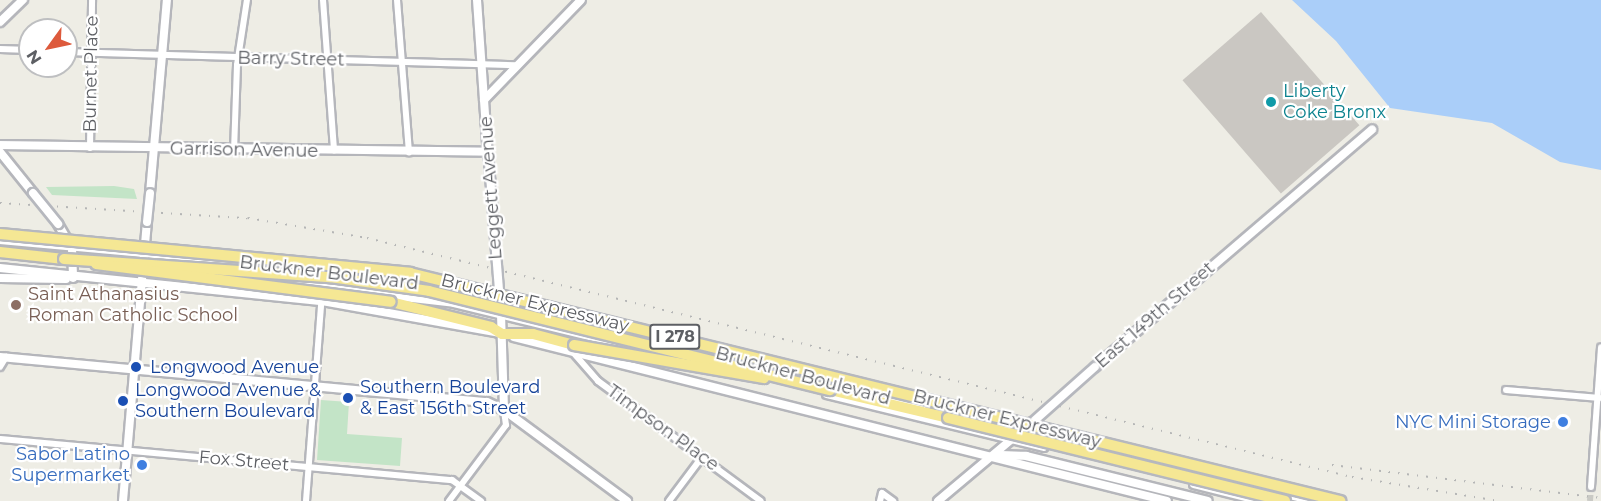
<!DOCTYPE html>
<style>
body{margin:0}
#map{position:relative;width:1601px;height:501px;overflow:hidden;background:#eeede5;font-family:Montserrat,sans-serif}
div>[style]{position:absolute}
.green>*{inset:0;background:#c3e4c7}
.water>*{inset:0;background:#aacef9}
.building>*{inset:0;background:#cac7c2;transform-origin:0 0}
.street-tunnel>*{height:6px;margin-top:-3px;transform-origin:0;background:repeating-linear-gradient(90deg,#cacac5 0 6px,transparent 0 9px)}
.roads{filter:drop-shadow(2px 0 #b5b6bb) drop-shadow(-2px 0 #b5b6bb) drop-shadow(0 2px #b5b6bb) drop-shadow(0 -2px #b5b6bb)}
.street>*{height:6px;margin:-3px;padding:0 3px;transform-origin:3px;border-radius:3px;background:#fff}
.secondary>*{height:8px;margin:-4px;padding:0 4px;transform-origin:4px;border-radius:4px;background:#fff}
.highway>*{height:10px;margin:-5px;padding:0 5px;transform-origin:5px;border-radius:5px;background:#f5e794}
.rail>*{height:1.5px;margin-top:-0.75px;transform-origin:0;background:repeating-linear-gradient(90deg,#b5b6b6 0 1.5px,transparent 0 9.5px)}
.bridges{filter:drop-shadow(2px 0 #b6b8be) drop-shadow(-2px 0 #b6b8be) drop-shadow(0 2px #b6b8be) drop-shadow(0 -2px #b6b8be)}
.secondary-bridge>*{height:8px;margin:-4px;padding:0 4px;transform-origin:4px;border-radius:4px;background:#fff}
.highway-bridge>*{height:10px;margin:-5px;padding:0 5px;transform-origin:5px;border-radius:5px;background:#f5e794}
.dots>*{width:16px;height:16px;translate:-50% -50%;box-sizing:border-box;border:3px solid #fff;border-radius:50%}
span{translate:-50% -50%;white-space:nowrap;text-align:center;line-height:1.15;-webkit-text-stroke:4.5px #fff;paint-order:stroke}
.shield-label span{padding:2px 4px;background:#fff;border:2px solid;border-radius:4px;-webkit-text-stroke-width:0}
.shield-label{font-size:16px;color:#5d5f64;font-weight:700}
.street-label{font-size:18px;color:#5d5f64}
.culture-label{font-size:18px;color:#0d838f}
.left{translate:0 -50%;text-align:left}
.education-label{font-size:18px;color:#785e54}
.transit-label{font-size:18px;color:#164399}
.shop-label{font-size:18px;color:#366cbe}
.right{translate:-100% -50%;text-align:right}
.north{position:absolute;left:18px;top:18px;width:60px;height:60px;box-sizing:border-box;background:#fff;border:2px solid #bebfc1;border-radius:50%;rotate:237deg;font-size:16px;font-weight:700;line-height:24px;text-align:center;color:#5d5f64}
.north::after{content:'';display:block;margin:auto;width:21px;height:27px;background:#dd5a3c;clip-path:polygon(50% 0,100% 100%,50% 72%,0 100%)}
</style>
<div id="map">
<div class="green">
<i style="clip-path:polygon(114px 186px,134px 189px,137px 199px,52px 195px,46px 187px)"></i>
<i style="clip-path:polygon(321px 400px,349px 402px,347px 434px,402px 438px,400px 466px,317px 460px)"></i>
</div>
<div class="water">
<i style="clip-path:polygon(1292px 0,1601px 0,1601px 170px,1560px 162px,1492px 123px,1390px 108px,1336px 41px)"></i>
</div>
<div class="building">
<i style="left:1261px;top:12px;width:150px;height:104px;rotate:49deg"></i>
</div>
<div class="street-tunnel">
<i style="left:1590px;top:501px;width:14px;rotate:-86deg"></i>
</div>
<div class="roads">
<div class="street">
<i style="left:323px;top:0;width:151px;rotate:85.8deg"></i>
<i style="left:397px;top:0;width:153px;rotate:85.5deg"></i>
<i style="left:0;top:49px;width:30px;rotate:2deg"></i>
<i style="left:66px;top:52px;width:449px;rotate:1.7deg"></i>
<i style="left:90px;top:148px;width:148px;rotate:-89.2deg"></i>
<i style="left:234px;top:151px;width:86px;rotate:-88deg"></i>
<i style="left:237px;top:65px;width:66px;rotate:-81.3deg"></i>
<i style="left:571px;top:350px;width:41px;rotate:48.9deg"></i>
<i style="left:598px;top:381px;width:202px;rotate:36.4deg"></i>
<i style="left:0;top:367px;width:12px;rotate:-59deg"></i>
<i style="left:1506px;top:390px;width:94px;rotate:4.9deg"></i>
<i style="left:0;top:439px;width:454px;rotate:5.2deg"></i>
<i style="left:452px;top:480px;width:36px;rotate:36deg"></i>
<i style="left:1591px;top:487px;width:140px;rotate:-85.9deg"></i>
<i style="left:306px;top:501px;width:233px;rotate:-85.6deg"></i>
<i style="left:449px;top:501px;width:95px;rotate:-53.1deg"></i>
<i style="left:506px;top:425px;width:15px;rotate:-98deg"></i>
<i style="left:669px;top:501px;width:55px;rotate:-53.1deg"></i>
<i style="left:880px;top:501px;width:8px;rotate:-76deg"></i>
<i style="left:882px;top:493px;width:14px;rotate:36deg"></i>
</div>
<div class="secondary">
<i style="left:477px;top:0;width:157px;rotate:86deg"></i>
<i style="left:0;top:22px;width:32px;rotate:-44deg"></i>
<i style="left:484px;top:100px;width:139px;rotate:-45.9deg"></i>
<i style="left:0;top:145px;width:488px;rotate:0.8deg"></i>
<i style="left:0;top:152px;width:53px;rotate:51.2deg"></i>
<i style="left:150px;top:193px;width:194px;rotate:-85deg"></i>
<i style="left:58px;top:224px;width:28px;rotate:60deg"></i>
<i style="left:72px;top:248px;width:30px;rotate:88deg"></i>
<i style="left:0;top:240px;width:266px;rotate:5.2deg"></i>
<i style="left:0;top:268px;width:324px;rotate:5.9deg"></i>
<i style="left:322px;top:301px;width:180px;rotate:10.2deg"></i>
<i style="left:341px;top:271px;width:72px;rotate:8deg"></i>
<i style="left:412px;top:281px;width:260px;rotate:13.3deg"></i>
<i style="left:0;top:278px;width:66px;rotate:0.9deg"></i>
<i style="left:239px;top:278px;width:216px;rotate:6.6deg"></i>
<i style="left:454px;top:303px;width:236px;rotate:13.7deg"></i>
<i style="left:501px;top:314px;width:96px;rotate:88.2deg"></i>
<i style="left:514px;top:337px;width:673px;rotate:14.1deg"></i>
<i style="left:0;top:357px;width:489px;rotate:5.3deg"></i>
<i style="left:487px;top:402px;width:19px;rotate:25deg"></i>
<i style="left:504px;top:410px;width:153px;rotate:36.5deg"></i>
<i style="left:757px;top:363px;width:170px;rotate:14.7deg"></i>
<i style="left:1095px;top:367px;width:365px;rotate:-40.6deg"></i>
<i style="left:827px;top:394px;width:223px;rotate:13.7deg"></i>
<i style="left:1074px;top:444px;width:249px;rotate:13.3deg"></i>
<i style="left:1001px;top:455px;width:25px;rotate:2deg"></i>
<i style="left:1026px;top:456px;width:187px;rotate:13.9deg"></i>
<i style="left:1194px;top:484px;width:69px;rotate:14.2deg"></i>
<i style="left:123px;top:501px;width:280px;rotate:-85.1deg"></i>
<i style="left:938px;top:501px;width:123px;rotate:-40deg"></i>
</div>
<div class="highway">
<i style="left:0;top:252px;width:64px;rotate:6.2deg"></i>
<i style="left:391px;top:302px;width:103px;rotate:14deg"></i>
<i style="left:491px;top:327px;width:13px;rotate:32deg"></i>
<i style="left:502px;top:334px;width:31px"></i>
<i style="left:533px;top:334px;width:42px;rotate:15deg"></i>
<i style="left:830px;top:390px;width:121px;rotate:13.3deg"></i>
</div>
</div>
<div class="rail">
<i style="left:0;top:203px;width:248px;rotate:3.5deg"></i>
<i style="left:248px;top:218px;width:121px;rotate:9.5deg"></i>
<i style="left:367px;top:238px;width:1014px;rotate:13.64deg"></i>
<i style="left:1352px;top:477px;width:149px;rotate:9.3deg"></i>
<i style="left:1332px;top:465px;width:271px;rotate:7deg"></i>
</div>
<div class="bridges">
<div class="secondary-bridge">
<i style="left:489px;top:163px;width:128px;rotate:85.5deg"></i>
<i style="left:33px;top:193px;width:40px;rotate:51deg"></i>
<i style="left:147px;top:222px;width:29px;rotate:-84deg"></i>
<i style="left:1035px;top:420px;width:80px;rotate:-41.5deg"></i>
</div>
<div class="highway-bridge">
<i style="left:0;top:234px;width:412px;rotate:5.4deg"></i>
<i style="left:410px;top:273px;width:958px;rotate:13.78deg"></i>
<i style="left:64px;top:259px;width:267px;rotate:3.9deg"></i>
<i style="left:330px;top:277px;width:100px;rotate:8deg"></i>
<i style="left:429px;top:291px;width:413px;rotate:13.9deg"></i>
<i style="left:96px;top:264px;width:297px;rotate:7.3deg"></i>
<i style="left:574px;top:345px;width:193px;rotate:9.9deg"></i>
<i style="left:948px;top:418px;width:347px;rotate:13.8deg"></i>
</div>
</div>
<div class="dots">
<i style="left:1271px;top:102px;background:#0f9aa8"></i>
<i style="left:16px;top:305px;background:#8d6e63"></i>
<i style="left:136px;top:367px;background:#1a4fb4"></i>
<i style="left:348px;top:398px;background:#1a4fb4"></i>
<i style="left:123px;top:401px;background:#1a4fb4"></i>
<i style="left:1563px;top:422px;background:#3f7fe0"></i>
<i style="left:142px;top:465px;background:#3f7fe0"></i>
</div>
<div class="shield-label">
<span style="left:675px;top:337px">I 278</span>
</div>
<div class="street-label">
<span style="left:291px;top:59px;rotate:1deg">Barry Street</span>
<span style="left:91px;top:74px;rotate:-89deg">Burnet Place</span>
<span style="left:244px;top:150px;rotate:1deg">Garrison Avenue</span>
<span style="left:491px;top:188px;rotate:-94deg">Leggett Avenue</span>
<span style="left:329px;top:273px;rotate:7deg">Bruckner Boulevard</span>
<span style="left:535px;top:303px;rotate:14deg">Bruckner Expressway</span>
<span style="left:1155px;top:315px;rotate:-41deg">East 149th Street</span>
<span style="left:803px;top:376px;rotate:15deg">Bruckner Boulevard</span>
<span style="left:1007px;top:419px;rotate:14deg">Bruckner Expressway</span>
<span style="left:663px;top:428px;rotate:36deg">Timpson Place</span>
<span style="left:244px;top:461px;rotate:5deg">Fox Street</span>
</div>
<div class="culture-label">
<span class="left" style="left:1283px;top:102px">Liberty<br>Coke Bronx</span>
</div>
<div class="education-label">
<span class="left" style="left:28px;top:305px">Saint Athanasius<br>Roman Catholic School</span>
</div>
<div class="transit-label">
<span class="left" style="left:150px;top:367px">Longwood Avenue</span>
<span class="left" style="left:360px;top:398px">Southern Boulevard<br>&amp; East 156th Street</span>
<span class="left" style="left:135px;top:401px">Longwood Avenue &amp;<br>Southern Boulevard</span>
</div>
<div class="shop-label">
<span class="right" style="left:1551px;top:422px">NYC Mini Storage</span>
<span class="right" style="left:130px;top:465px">Sabor Latino<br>Supermarket</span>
</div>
<div class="north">N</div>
</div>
